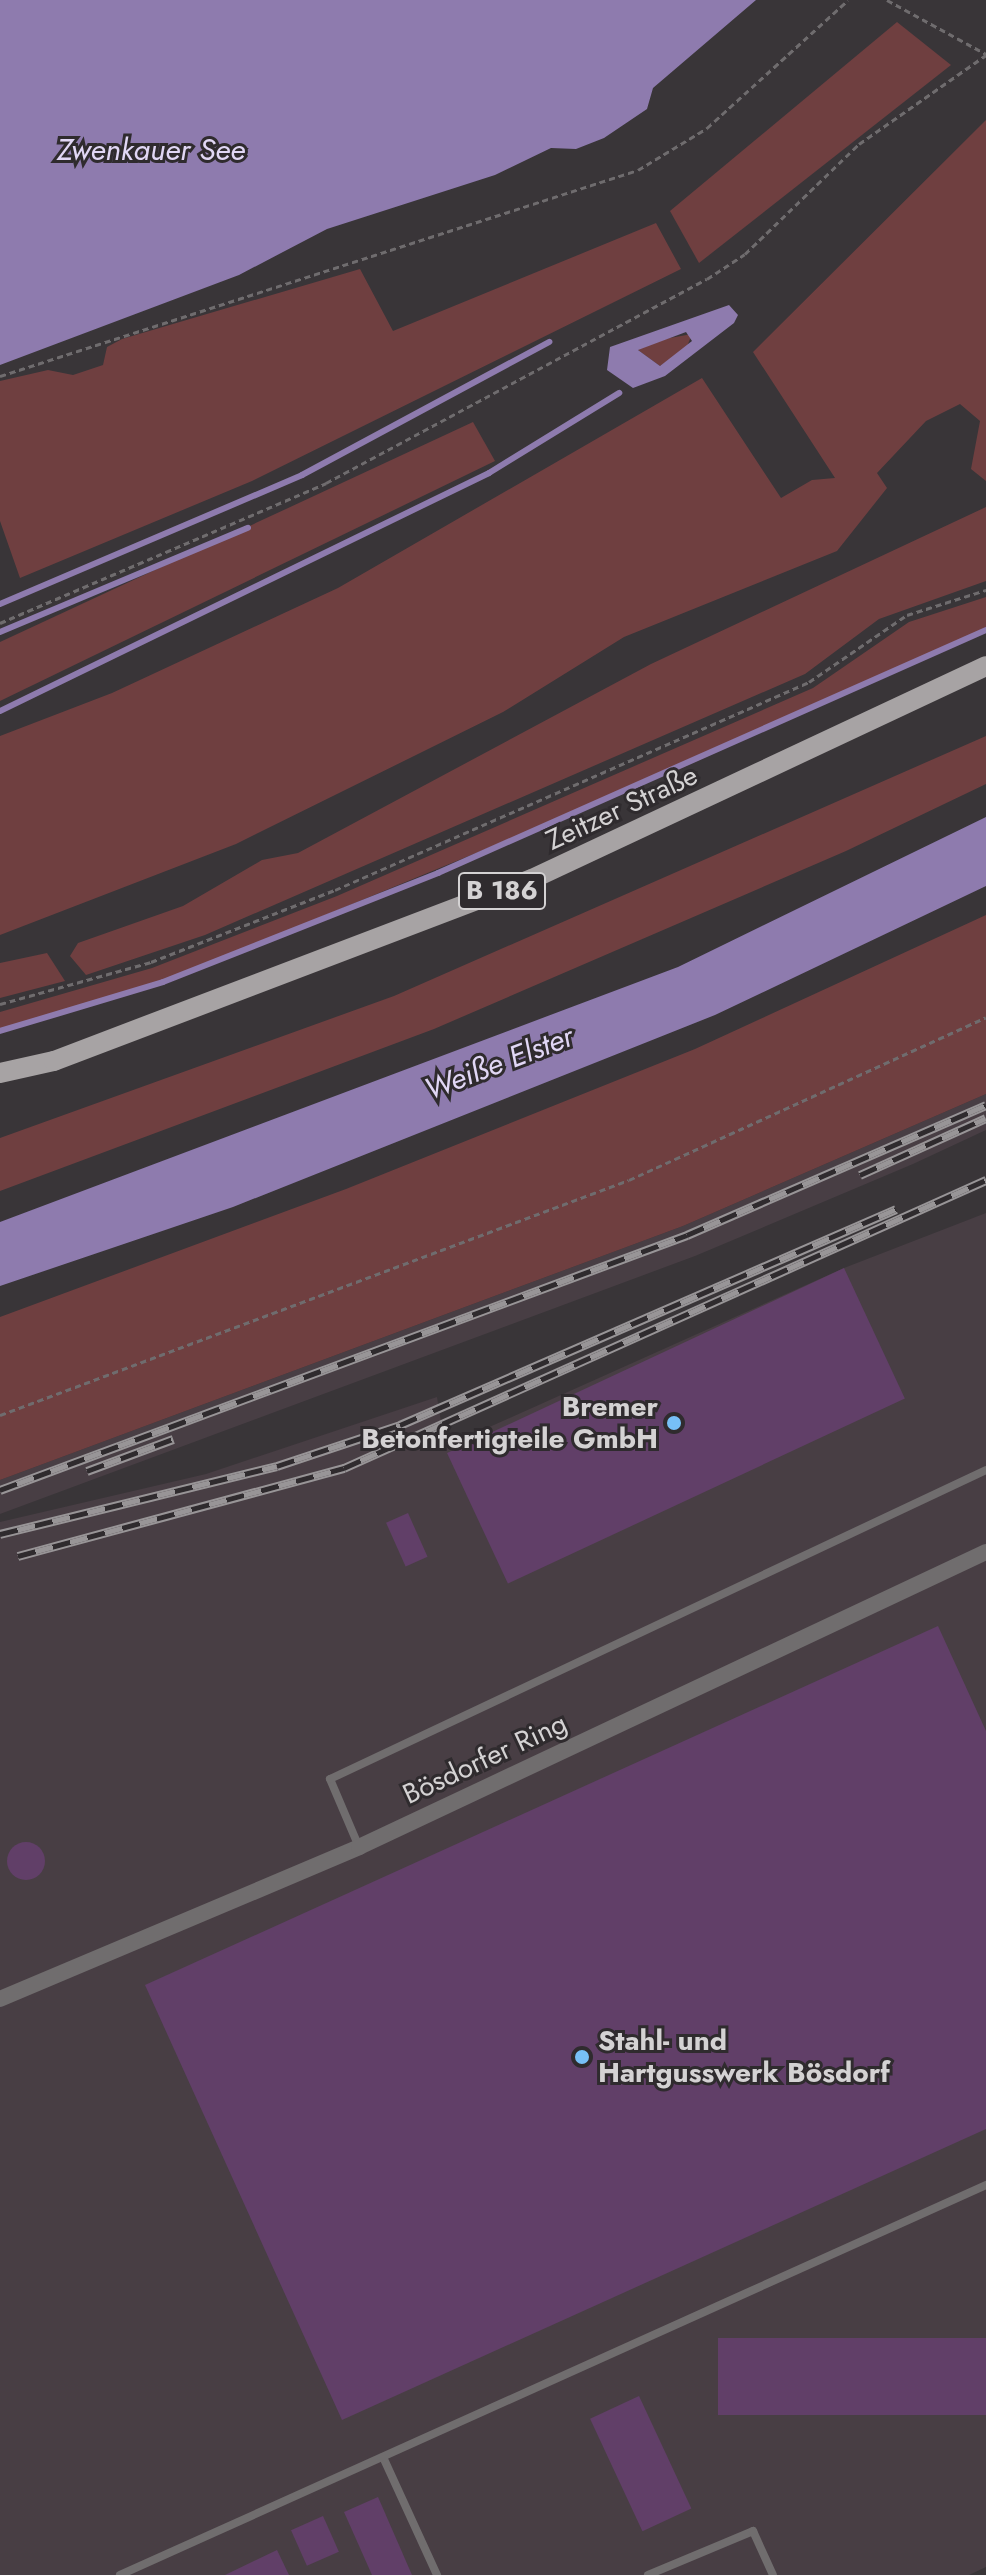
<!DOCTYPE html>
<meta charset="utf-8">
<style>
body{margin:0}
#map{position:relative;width:986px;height:2575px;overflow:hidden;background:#393538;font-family:Jost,sans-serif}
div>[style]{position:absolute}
.built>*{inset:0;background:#483e44}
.green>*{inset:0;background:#6f3f40}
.water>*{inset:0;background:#8e7bae}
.stream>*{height:6px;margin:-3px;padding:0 3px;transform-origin:3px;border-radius:3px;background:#8e7bae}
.building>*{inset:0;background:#613f68;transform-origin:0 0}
.round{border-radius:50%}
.path>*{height:3px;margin-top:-1.5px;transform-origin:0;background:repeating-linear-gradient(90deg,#6f6c6e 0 6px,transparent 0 10px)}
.lane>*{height:8px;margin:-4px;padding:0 4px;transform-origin:4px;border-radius:4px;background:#706d6e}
.street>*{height:16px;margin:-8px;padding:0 8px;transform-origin:8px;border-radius:8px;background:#706d6e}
.primary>*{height:20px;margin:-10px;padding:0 10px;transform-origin:10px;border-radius:10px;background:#a7a3a4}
.rail>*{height:9px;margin-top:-4.5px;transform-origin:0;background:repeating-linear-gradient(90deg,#2f2b2e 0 18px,#989597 0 36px);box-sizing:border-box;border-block:2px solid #989597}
.dots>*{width:22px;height:22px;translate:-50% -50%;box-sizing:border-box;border:4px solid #2f2b2e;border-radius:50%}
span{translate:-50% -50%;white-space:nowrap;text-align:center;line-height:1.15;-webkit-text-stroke:6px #2f2b2e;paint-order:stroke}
.shield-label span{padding:2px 6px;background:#2f2b2e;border:2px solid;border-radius:6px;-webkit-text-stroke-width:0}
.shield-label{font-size:26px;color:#d4d2d3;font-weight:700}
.street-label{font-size:28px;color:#d4d2d3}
.poi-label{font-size:28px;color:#d4d2d3;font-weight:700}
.right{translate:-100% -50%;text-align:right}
.left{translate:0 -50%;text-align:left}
.water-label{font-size:30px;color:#e1d7f5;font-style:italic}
</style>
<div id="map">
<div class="built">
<i style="clip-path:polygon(986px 1094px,986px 1130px,913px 1164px,695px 1256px,0 1514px,0 1480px,683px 1226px)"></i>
<i style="clip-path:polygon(986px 1213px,986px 2567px,969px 2575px,0 2575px,0 1522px,206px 1474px,437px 1397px,445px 1447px,844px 1268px)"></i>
</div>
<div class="green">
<i style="clip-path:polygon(897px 22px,951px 65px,699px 263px,670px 211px)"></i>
<i style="clip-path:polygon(986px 120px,986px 481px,971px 469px,980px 421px,960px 404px,926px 421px,877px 473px,887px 488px,837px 551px,624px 637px,503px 712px,236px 844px,0 935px,0 736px,112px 693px,338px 588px,702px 378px,781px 498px,812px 480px,835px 478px,753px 352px)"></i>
<i style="clip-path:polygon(656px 223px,681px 269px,252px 481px,20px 578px,0 521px,0 381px,48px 370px,73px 375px,103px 365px,107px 347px,122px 339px,360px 269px,393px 331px)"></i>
<i style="clip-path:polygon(692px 334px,686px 349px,660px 366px,638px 350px,642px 343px)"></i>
<i style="clip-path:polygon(473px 422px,495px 461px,0 701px,0 642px)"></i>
<i style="clip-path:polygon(986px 507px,986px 581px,879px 619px,805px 674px,205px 935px,86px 975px,70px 956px,78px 943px,183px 906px,262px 860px,298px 853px,651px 664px)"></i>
<i style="clip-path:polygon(986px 597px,986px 630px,675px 771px,163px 982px,0 1031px,0 1012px,152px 968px,337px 896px,813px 688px,909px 622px)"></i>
<i style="clip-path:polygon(986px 736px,986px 784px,846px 851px,434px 1029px,0 1191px,0 1138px,394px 996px)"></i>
<i style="clip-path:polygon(986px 915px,986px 1094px,683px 1226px,0 1480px,0 1317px,346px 1189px,695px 1049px)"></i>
<i style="clip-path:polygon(47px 953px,65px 981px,0 998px,0 963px)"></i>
</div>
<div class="water">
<i style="clip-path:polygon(0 0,756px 0,653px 88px,647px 109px,604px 138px,576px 149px,551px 148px,495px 175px,327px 229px,239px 275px,0 365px)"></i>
<i style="clip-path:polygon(evenodd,729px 305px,738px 315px,734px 323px,665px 376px,633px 388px,607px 370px,610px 347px,729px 305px,686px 332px,692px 341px,660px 366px,638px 350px,686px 332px)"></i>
<i style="clip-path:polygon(986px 817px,986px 886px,715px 1015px,233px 1207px,0 1286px,0 1222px,678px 967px)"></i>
</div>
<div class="stream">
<i style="left:0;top:604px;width:328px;rotate:-23.1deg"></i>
<i style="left:302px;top:475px;width:281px;rotate:-28.3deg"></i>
<i style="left:0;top:632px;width:269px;rotate:-22.8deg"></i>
<i style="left:0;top:711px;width:544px;rotate:-25.95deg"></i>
<i style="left:489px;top:473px;width:153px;rotate:-31.6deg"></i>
<i style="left:0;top:1031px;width:170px;rotate:-16.7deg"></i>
<i style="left:163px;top:982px;width:296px;rotate:-21.6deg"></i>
<i style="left:438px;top:873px;width:599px;rotate:-23.91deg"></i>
</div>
<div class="building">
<i style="left:844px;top:1268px;width:144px;height:438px;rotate:65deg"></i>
<i style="left:408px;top:1513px;width:48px;height:24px;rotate:66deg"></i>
<i style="clip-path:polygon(938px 1626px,986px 1731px,986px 2129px,342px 2420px,145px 1985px)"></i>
<i class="round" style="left:7px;top:1842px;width:38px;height:38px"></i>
<i style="left:986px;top:2338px;width:77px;height:268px;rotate:90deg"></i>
<i style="left:639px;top:2396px;width:124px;height:54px;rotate:65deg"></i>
<i style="clip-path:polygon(378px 2497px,412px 2575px,372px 2575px,344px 2512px)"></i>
<i style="left:323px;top:2516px;width:39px;height:35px;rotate:66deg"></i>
<i style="clip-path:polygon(277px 2550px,289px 2575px,225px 2575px)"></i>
</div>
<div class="path">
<i style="left:887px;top:0;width:113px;rotate:28.6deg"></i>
<i style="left:0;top:376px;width:670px;rotate:-17.89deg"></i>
<i style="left:638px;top:170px;width:81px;rotate:-31.3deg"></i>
<i style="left:707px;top:128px;width:190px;rotate:-42.2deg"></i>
<i style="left:0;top:623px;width:355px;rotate:-23.2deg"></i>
<i style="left:326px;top:483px;width:432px;rotate:-28.2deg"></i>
<i style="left:707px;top:279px;width:45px;rotate:-33.3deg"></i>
<i style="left:745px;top:254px;width:158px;rotate:-44deg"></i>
<i style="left:859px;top:144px;width:155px;rotate:-35deg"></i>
<i style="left:0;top:1004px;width:157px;rotate:-15.5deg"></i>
<i style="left:151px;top:962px;width:198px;rotate:-21.4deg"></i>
<i style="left:335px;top:890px;width:518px;rotate:-23.69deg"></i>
<i style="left:809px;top:682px;width:119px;rotate:-34.4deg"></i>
<i style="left:907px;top:615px;width:83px;rotate:-17.6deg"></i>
<i style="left:0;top:1415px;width:671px;rotate:-20.49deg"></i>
<i style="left:629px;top:1180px;width:392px;rotate:-24.5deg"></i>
</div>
<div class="lane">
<i style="left:359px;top:1847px;width:74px;rotate:-113.1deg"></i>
<i style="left:330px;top:1779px;width:725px;rotate:-25.22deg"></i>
<i style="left:383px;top:2457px;width:130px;rotate:65.4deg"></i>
<i style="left:120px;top:2575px;width:950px;rotate:-24.24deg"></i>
<i style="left:648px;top:2575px;width:114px;rotate:-22.7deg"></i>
<i style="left:753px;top:2531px;width:48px;rotate:65.6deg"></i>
</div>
<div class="street">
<i style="left:0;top:1999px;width:390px;rotate:-22.9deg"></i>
<i style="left:359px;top:1847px;width:693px;rotate:-25.2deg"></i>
</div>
<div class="primary">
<i style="left:0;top:1073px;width:55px;rotate:-12.5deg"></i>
<i style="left:54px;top:1061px;width:511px;rotate:-20.84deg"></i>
<i style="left:532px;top:879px;width:501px;rotate:-25.13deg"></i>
</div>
<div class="rail">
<i style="left:860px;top:1175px;width:138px;rotate:-24.3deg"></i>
<i style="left:87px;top:1471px;width:92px;rotate:-20.4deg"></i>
<i style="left:0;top:1490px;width:733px;rotate:-20.36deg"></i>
<i style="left:687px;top:1235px;width:326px;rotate:-23.5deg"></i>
<i style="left:0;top:1534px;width:285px;rotate:-13.8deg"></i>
<i style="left:277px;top:1466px;width:130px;rotate:-18.4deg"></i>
<i style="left:400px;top:1425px;width:541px;rotate:-23.53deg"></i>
<i style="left:18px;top:1556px;width:338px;rotate:-15.1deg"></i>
<i style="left:344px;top:1468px;width:704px;rotate:-24.16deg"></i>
</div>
<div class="dots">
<i style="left:674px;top:1423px;background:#77c0f7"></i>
<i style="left:582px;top:2057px;background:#77c0f7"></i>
</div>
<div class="shield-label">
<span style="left:502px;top:891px">B 186</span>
</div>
<div class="street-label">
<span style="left:622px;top:808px;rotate:-25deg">Zeitzer Straße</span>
<span style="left:485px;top:1759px;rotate:-25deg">Bösdorfer Ring</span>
</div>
<div class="poi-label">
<span class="right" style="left:658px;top:1423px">Bremer<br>Betonfertigteile GmbH</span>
<span class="left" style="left:598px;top:2057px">Stahl- und<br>Hartgusswerk Bösdorf</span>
</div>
<div class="water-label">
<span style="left:151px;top:150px">Zwenkauer See</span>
<span style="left:499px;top:1063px;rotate:-21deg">Weiße Elster</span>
</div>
</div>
